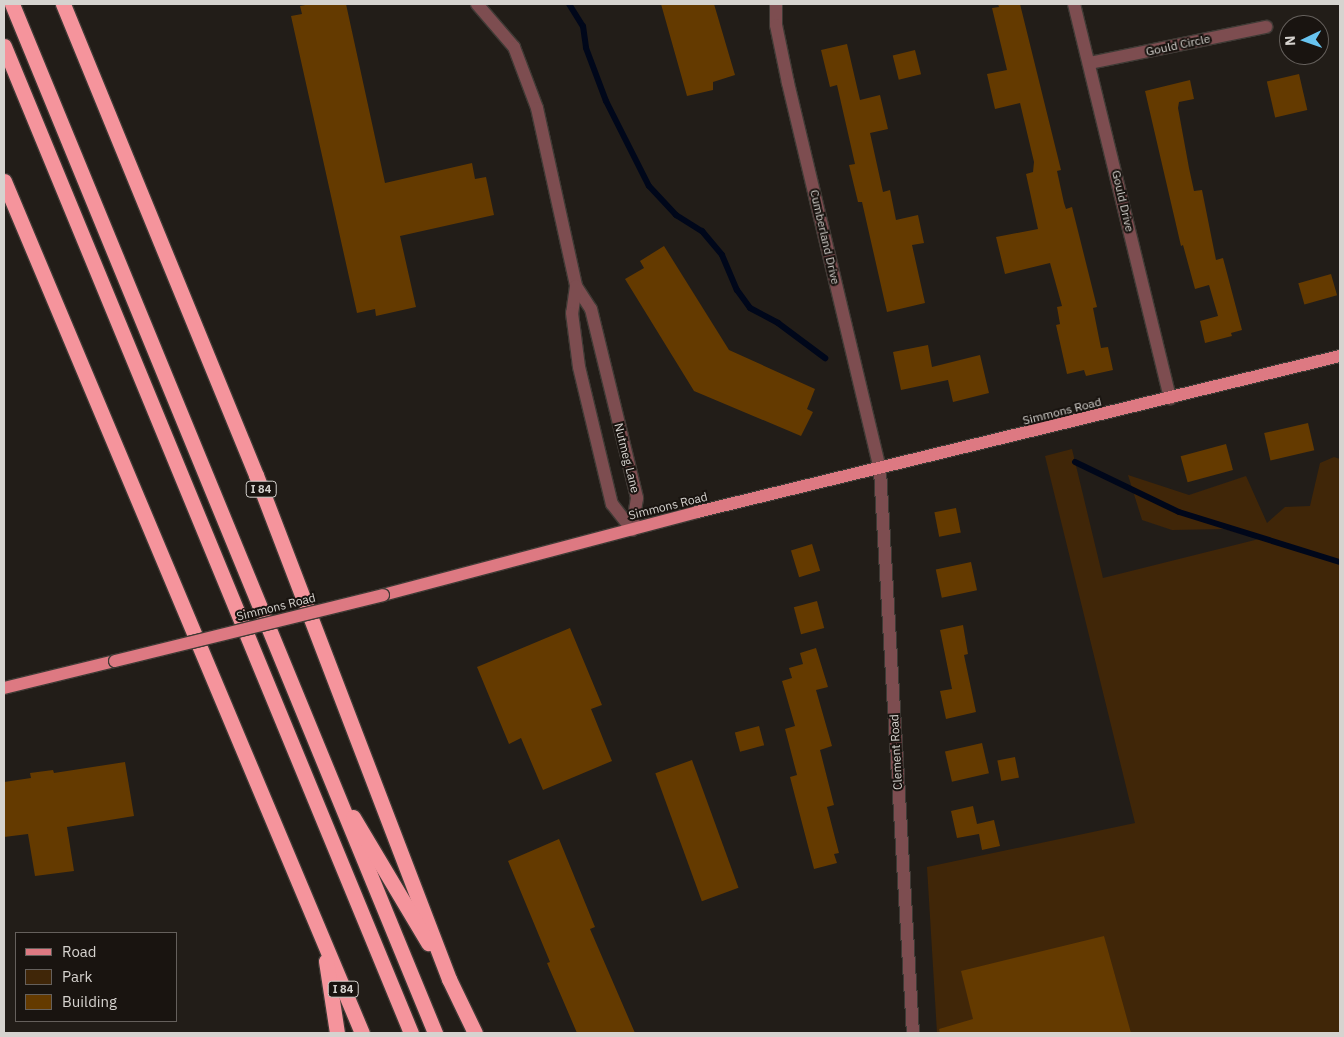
<!DOCTYPE html>
<style>
body{margin:0}
#map{position:relative;width:1344px;height:1037px;overflow:hidden;background:#221d18;font-family:"IBM Plex Sans",sans-serif}
div>[style]{position:absolute}
.green>*{inset:0;background:#402608}
.stream>*{height:6px;margin:-3px;padding:0 3px;transform-origin:3px;border-radius:3px;background:#00071a}
.building>*{inset:0;background:#643a00;transform-origin:0 0}
.roads{filter:drop-shadow(1px 0 #3f3a35) drop-shadow(-1px 0 #3f3a35) drop-shadow(0 1px #3f3a35) drop-shadow(0 -1px #3f3a35)}
.minor>*{height:12px;margin:-6px;padding:0 6px;transform-origin:6px;border-radius:6px;background:#7d4d50}
.major>*{height:12px;margin:-6px;padding:0 6px;transform-origin:6px;border-radius:6px;background:#dd7982}
.highway>*{height:15px;margin:-7.5px;padding:0 7.5px;transform-origin:7.5px;border-radius:7.5px;background:#f5949c}
.bridges{filter:drop-shadow(1px 0 #3f3a35) drop-shadow(-1px 0 #3f3a35) drop-shadow(0 1px #3f3a35) drop-shadow(0 -1px #3f3a35)}
.major-bridge>*{height:12px;margin:-6px;padding:0 6px;transform-origin:6px;border-radius:6px;background:#dd7982}
span{translate:-50% -50%;white-space:nowrap;text-align:center;line-height:1.15;-webkit-text-stroke:4px #191410;paint-order:stroke}
.shield-label span{padding:1px 4px;background:#191410;border:1px solid;border-radius:4px;-webkit-text-stroke-width:0}
.shield-label{font-size:11px;color:#d6d3cf;font-weight:700}
.street-label{font-size:12px;color:#d6d3cf}
.frame{position:absolute;inset:0;border:5px solid #d6d3cf;pointer-events:none}
.legend{position:absolute;left:15px;top:932px;width:162px;height:90px;box-sizing:border-box;background:#191410;border:1px solid #65605c;margin:0;padding:6px 9px;list-style:none;font-size:15px;color:#d6d3cf}
.legend li{display:flex;align-items:center;gap:10px;height:25px}
.legend b{width:25px;border:1px solid #65605c}
.north{position:absolute;left:1279px;top:15px;width:50px;height:50px;box-sizing:border-box;background:#191410;border:1px solid #65605c;border-radius:50%;rotate:267deg;font-size:14px;font-weight:700;line-height:20px;text-align:center;color:#d6d3cf}
.north::after{content:'';display:block;margin:auto;width:18px;height:22px;background:#68c4f0;clip-path:polygon(50% 0,100% 100%,50% 72%,0 100%)}
</style>
<div id="map">
<div class="green">
<i style="clip-path:polygon(1072px 449px,1103px 578px,1259px 539px,1224px 529px,1172px 530px,1142px 520px,1128px 475px,1189px 495px,1246px 476px,1267px 523px,1285px 507px,1310px 506px,1320px 463px,1334px 457px,1340px 459px,1340px 1033px,937px 1033px,927px 867px,1135px 823px,1045px 456px)"></i>
</div>
<div class="stream">
<i style="left:569px;top:4px;width:26px;rotate:58deg"></i>
<i style="left:583px;top:26px;width:22px;rotate:82deg"></i>
<i style="left:586px;top:48px;width:57px;rotate:69.3deg"></i>
<i style="left:606px;top:101px;width:95px;rotate:63.2deg"></i>
<i style="left:649px;top:186px;width:40px;rotate:47deg"></i>
<i style="left:676px;top:215px;width:31px;rotate:32deg"></i>
<i style="left:702px;top:231px;width:31px;rotate:50deg"></i>
<i style="left:722px;top:255px;width:38px;rotate:67deg"></i>
<i style="left:737px;top:290px;width:22px;rotate:54deg"></i>
<i style="left:750px;top:308px;width:32px;rotate:28deg"></i>
<i style="left:778px;top:323px;width:59px;rotate:36.7deg"></i>
<i style="left:1075px;top:462px;width:115px;rotate:25.7deg"></i>
<i style="left:1179px;top:512px;width:169px;rotate:17.3deg"></i>
</div>
<div class="building">
<i style="clip-path:polygon(311px 4px,346px 4px,385px 183px,472px 163px,475px 179px,486px 177px,494px 215px,400px 236px,416px 307px,376px 316px,375px 309px,357px 313px,291px 16px,302px 14px,300px 6px)"></i>
<i style="clip-path:polygon(661px 4px,714px 4px,735px 75px,713px 82px,713px 90px,687px 96px)"></i>
<i style="clip-path:polygon(998px 4px,1020px 4px,1061px 170px,1057px 171px,1064px 203px,1066px 209px,1072px 207px,1097px 307px,1093px 308px,1101px 348px,1108px 347px,1113px 370px,1086px 376px,1084px 370px,1067px 374px,1056px 325px,1060px 324px,1057px 307px,1062px 306px,1050px 263px,1005px 274px,996px 237px,1038px 229px,1026px 174px,1033px 172px,1034px 162px,1020px 103px,995px 109px,987px 74px,1007px 70px,992px 8px,999px 7px)"></i>
<i style="clip-path:polygon(847px 44px,860px 100px,880px 95px,888px 129px,870px 133px,883px 192px,890px 190px,896px 220px,918px 215px,924px 243px,912px 245px,925px 303px,887px 312px,862px 202px,858px 202px,849px 165px,855px 164px,837px 85px,830px 87px,821px 50px)"></i>
<i style="left:915px;top:50px;width:25px;height:23px;rotate:76deg"></i>
<i style="left:1299px;top:74px;width:37px;height:33px;rotate:77deg"></i>
<i style="clip-path:polygon(1190px 80px,1194px 99px,1179px 102px,1178px 108px,1189px 168px,1194px 191px,1202px 190px,1216px 260px,1223px 258px,1242px 330px,1231px 333px,1232px 336px,1205px 343px,1200px 321px,1218px 316px,1209px 285px,1195px 289px,1183px 245px,1181px 246px,1145px 91px)"></i>
<i style="clip-path:polygon(664px 246px,729px 350px,815px 389px,807px 409px,813px 412px,801px 436px,694px 391px,625px 279px,644px 268px,640px 261px)"></i>
<i style="left:1331px;top:274px;width:22px;height:34px;rotate:74deg"></i>
<i style="clip-path:polygon(928px 345px,932px 367px,980px 355px,989px 393px,953px 402px,948px 380px,901px 390px,893px 352px)"></i>
<i style="left:1308px;top:423px;width:28px;height:45px;rotate:77deg"></i>
<i style="left:1226px;top:444px;width:27px;height:47px;rotate:75deg"></i>
<i style="left:956px;top:508px;width:25px;height:22px;rotate:79deg"></i>
<i style="left:812px;top:544px;width:28px;height:22px;rotate:73deg"></i>
<i style="left:971px;top:562px;width:29px;height:36px;rotate:78deg"></i>
<i style="left:817px;top:601px;width:28px;height:24px;rotate:75deg"></i>
<i style="clip-path:polygon(963px 625px,968px 654px,964px 655px,976px 712px,946px 719px,940px 691px,952px 689px,940px 630px)"></i>
<i style="clip-path:polygon(570px 628px,602px 705px,591px 709px,612px 761px,543px 790px,521px 738px,509px 744px,477px 667px)"></i>
<i style="clip-path:polygon(816px 648px,828px 687px,816px 690px,832px 746px,820px 750px,834px 805px,827px 807px,839px 853px,834px 854px,837px 863px,814px 869px,790px 777px,797px 775px,785px 729px,795px 726px,782px 681px,792px 678px,789px 668px,803px 664px,800px 653px)"></i>
<i style="left:759px;top:726px;width:20px;height:25px;rotate:75deg"></i>
<i style="left:982px;top:743px;width:31px;height:38px;rotate:77deg"></i>
<i style="left:1015px;top:757px;width:21px;height:18px;rotate:79deg"></i>
<i style="left:692px;top:760px;width:136px;height:39px;rotate:70deg"></i>
<i style="clip-path:polygon(125px 762px,134px 816px,67px 827px,74px 871px,35px 876px,28px 834px,4px 837px,4px 782px,31px 778px,30px 773px,53px 770px,54px 773px)"></i>
<i style="clip-path:polygon(973px 806px,977px 824px,994px 820px,1000px 846px,982px 850px,979px 834px,957px 838px,951px 811px)"></i>
<i style="clip-path:polygon(559px 839px,595px 927px,590px 929px,635px 1033px,577px 1033px,547px 963px,550px 962px,508px 861px)"></i>
<i style="clip-path:polygon(1104px 936px,1131px 1033px,940px 1033px,939px 1029px,973px 1019px,961px 971px)"></i>
</div>
<div class="roads">
<div class="minor">
<i style="left:477px;top:4px;width:57px;rotate:49.3deg"></i>
<i style="left:514px;top:47px;width:65px;rotate:69.3deg"></i>
<i style="left:537px;top:108px;width:182px;rotate:77.6deg"></i>
<i style="left:576px;top:286px;width:27px;rotate:57deg"></i>
<i style="left:591px;top:309px;width:195px;rotate:76.3deg"></i>
<i style="left:637px;top:498px;width:32px;rotate:99deg"></i>
<i style="left:776px;top:4px;width:21px;rotate:90deg"></i>
<i style="left:776px;top:25px;width:59px;rotate:78.3deg"></i>
<i style="left:788px;top:83px;width:398px;rotate:76.6deg"></i>
<i style="left:880px;top:470px;width:564px;rotate:86.65deg"></i>
<i style="left:1074px;top:4px;width:406px;rotate:76.3deg"></i>
<i style="left:1090px;top:63px;width:180px;rotate:-11.6deg"></i>
<i style="left:576px;top:286px;width:27px;rotate:98deg"></i>
<i style="left:572px;top:313px;width:54px;rotate:82.6deg"></i>
<i style="left:579px;top:367px;width:141px;rotate:76.5deg"></i>
<i style="left:612px;top:504px;width:33px;rotate:52deg"></i>
</div>
<div class="major">
<i style="left:383px;top:595px;width:325px;rotate:-14.8deg"></i>
<i style="left:697px;top:512px;width:662px;rotate:-13.64deg"></i>
<i style="left:4px;top:688px;width:114px;rotate:-13.7deg"></i>
</div>
<div class="highway">
<i style="left:12px;top:4px;width:1113px;rotate:67.65deg"></i>
<i style="left:63px;top:4px;width:509px;rotate:67.72deg"></i>
<i style="left:256px;top:475px;width:540px;rotate:69.05deg"></i>
<i style="left:449px;top:979px;width:60px;rotate:64.3deg"></i>
<i style="left:4px;top:46px;width:1068px;rotate:67.59deg"></i>
<i style="left:4px;top:181px;width:924px;rotate:67.21deg"></i>
<i style="left:353px;top:817px;width:147px;rotate:59.2deg"></i>
<i style="left:326px;top:961px;width:73px;rotate:81.3deg"></i>
</div>
</div>
<div class="bridges">
<div class="major-bridge">
<i style="left:115px;top:661px;width:276px;rotate:-13.8deg"></i>
</div>
</div>
<div class="shield-label">
<span style="left:261px;top:489px">I 84</span>
<span style="left:343px;top:989px">I 84</span>
</div>
<div class="street-label">
<span style="left:1178px;top:45px;rotate:-12deg">Gould Circle</span>
<span style="left:1123px;top:201px;rotate:77deg">Gould Drive</span>
<span style="left:825px;top:237px;rotate:77deg">Cumberland Drive</span>
<span style="left:1062px;top:411px;rotate:-14deg">Simmons Road</span>
<span style="left:627px;top:458px;rotate:76deg">Nutmeg Lane</span>
<span style="left:668px;top:506px;rotate:-14deg">Simmons Road</span>
<span style="left:276px;top:607px;rotate:-14deg">Simmons Road</span>
<span style="left:896px;top:752px;rotate:-93deg">Clement Road</span>
</div>
<div class="frame"></div>
<ul class="legend">
<li><b style="height:6px;background:#dd7982"></b>Road</li>
<li><b style="height:14px;background:#402608"></b>Park</li>
<li><b style="height:14px;background:#643a00"></b>Building</li>
</ul>
<div class="north">N</div>
</div>
